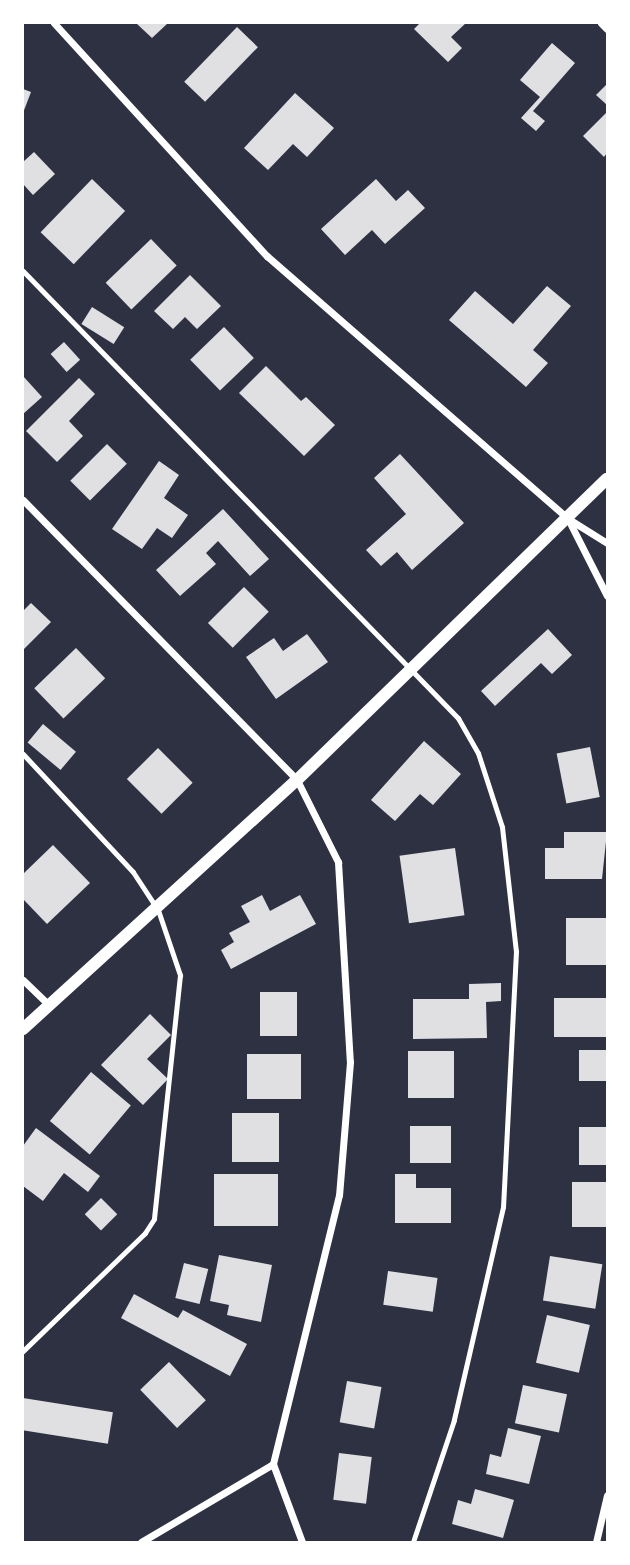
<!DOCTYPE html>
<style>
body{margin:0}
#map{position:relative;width:630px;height:1565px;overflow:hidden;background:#2d3142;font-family:"PT Serif",serif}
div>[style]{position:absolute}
.building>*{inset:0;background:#e0e0e3;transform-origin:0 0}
.service>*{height:5px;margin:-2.5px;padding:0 2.5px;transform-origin:2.5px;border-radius:2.5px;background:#fff}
.minor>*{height:7px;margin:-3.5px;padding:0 3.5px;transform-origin:3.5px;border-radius:3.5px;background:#fff}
.tertiary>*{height:12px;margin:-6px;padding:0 6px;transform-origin:6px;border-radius:6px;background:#fff}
span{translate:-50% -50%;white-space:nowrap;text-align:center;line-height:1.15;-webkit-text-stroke:6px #fff;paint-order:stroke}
.frame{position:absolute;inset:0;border:24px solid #fff;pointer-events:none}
</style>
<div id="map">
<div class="building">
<i style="clip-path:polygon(136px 23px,168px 23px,152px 38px)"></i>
<i style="clip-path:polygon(420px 23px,466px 23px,451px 37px,462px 48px,448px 62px,414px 29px)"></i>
<i style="left:237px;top:27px;width:29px;height:76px;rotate:44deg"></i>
<i style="clip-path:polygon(552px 43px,575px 63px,533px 111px,545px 121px,536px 131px,521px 118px,540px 97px,520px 80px)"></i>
<i style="clip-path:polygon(607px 84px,607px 105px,596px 95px)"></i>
<i style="clip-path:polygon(23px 89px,31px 92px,23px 113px)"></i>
<i style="clip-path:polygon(295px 93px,334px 128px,307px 157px,293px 144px,268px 170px,244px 148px)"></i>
<i style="clip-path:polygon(607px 112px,607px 153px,604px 157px,583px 136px)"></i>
<i style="clip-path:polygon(34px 152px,55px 174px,33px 195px,23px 184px,23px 162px)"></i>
<i style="left:92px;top:179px;width:46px;height:74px;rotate:44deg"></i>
<i style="clip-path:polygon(376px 179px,396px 201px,408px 190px,425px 208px,385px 244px,372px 230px,345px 255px,321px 229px)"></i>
<i style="left:151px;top:239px;width:37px;height:63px;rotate:46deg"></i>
<i style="clip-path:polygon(190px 275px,221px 306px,197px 329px,185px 317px,173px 329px,154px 311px)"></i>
<i style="clip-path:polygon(547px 286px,571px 306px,533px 350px,548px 363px,526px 387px,449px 320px,475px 291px,513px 324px)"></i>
<i style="left:92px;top:307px;width:38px;height:20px;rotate:32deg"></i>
<i style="left:224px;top:327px;width:43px;height:47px;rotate:46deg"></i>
<i style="left:64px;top:342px;width:24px;height:18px;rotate:48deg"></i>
<i style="clip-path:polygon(266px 366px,301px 401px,306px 397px,335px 425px,304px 456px,239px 393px)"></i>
<i style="clip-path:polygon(23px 376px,42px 397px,23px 414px)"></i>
<i style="clip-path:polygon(79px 378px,95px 394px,69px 421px,83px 436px,57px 462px,26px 431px)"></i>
<i style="left:107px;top:444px;width:28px;height:52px;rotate:45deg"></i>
<i style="clip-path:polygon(400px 454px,464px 523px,412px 570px,397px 552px,381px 566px,366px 550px,406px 514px,374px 478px)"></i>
<i style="clip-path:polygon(159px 461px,179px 475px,164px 498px,188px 515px,172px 538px,157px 528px,142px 549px,112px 529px)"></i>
<i style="clip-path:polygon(223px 509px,269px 559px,250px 576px,218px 541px,206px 553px,216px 564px,180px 596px,156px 570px)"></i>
<i style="left:244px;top:587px;width:35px;height:51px;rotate:45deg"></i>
<i style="clip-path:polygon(31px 603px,51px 622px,23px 650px,23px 611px)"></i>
<i style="clip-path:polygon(548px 629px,572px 655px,552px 674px,541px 663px,495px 706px,481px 691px)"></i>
<i style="clip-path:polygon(307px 634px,328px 662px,276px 699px,246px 657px,274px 638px,283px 651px)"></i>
<i style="left:76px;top:648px;width:42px;height:58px;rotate:46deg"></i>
<i style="left:43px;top:724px;width:43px;height:24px;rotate:40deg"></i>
<i style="clip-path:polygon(424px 741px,461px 774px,433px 805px,420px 794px,395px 821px,371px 800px)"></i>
<i style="left:590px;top:747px;width:51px;height:34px;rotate:79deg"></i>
<i style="left:158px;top:748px;width:49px;height:44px;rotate:45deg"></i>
<i style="clip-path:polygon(564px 832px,607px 832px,602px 879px,545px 879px,545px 848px,564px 848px)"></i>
<i style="clip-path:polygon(53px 845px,90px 883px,47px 924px,23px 899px,23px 874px)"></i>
<i style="left:455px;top:848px;width:68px;height:56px;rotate:82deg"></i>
<i style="clip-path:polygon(262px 895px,270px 911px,300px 895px,316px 924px,231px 969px,221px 950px,234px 942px,229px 933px,250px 922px,241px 906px)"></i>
<i style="left:566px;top:918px;width:41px;height:47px"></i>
<i style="clip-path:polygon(501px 983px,501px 1001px,486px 1002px,487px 1038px,413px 1039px,413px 999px,469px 999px,469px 984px)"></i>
<i style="left:260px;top:992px;width:37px;height:44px"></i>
<i style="left:554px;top:998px;width:53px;height:39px"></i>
<i style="clip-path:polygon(150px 1014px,171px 1035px,147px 1059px,168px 1079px,143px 1105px,101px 1065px)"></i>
<i style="left:579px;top:1050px;width:28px;height:31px"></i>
<i style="left:408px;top:1051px;width:46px;height:47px"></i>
<i style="left:247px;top:1054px;width:54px;height:45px"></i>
<i style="left:91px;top:1072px;width:52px;height:64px;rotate:40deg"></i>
<i style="left:232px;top:1113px;width:47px;height:49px"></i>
<i style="left:410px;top:1126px;width:41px;height:37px"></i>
<i style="left:579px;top:1127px;width:28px;height:38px"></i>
<i style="clip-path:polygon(36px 1128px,100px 1176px,88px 1192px,64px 1173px,43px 1201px,23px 1186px,23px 1146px)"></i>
<i style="left:214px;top:1174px;width:64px;height:52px"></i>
<i style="clip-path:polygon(395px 1174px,416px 1174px,416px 1188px,451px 1188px,451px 1223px,395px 1223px)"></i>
<i style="left:572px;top:1182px;width:35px;height:45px"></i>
<i style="left:101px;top:1198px;width:23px;height:23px;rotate:45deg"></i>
<i style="clip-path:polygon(219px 1255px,272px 1265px,261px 1322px,227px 1315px,229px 1305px,210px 1301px)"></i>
<i style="left:550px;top:1256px;width:53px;height:45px;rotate:9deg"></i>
<i style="left:184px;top:1263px;width:25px;height:36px;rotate:14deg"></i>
<i style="left:388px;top:1271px;width:50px;height:34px;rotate:8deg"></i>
<i style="clip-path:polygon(134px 1294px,178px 1318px,183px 1310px,247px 1344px,230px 1376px,121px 1318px)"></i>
<i style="left:547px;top:1315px;width:44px;height:49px;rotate:13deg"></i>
<i style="left:169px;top:1362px;width:53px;height:40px;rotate:46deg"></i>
<i style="left:347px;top:1381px;width:35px;height:42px;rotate:10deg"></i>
<i style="left:523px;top:1385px;width:45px;height:39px;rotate:12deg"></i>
<i style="left:23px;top:1398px;width:91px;height:32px;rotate:9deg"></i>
<i style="clip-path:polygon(508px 1428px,541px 1436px,529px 1484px,486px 1474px,490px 1454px,501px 1457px)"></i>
<i style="left:339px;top:1453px;width:33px;height:47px;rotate:7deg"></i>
<i style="clip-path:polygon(475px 1489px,514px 1500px,503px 1538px,452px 1524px,458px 1500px,471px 1504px)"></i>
</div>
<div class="service">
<i style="left:23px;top:271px;width:624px;rotate:45.78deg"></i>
<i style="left:458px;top:718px;width:40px;rotate:60.3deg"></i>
<i style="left:478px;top:753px;width:78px;rotate:72deg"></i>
<i style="left:502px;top:827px;width:125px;rotate:83.6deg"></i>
<i style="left:516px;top:951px;width:256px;rotate:92.9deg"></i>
<i style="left:503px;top:1207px;width:219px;rotate:103deg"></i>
<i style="left:454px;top:1420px;width:129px;rotate:108.6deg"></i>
<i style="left:23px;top:754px;width:161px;rotate:47deg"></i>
<i style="left:133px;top:872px;width:45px;rotate:56.7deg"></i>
<i style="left:158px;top:910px;width:69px;rotate:71.3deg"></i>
<i style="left:180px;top:975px;width:245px;rotate:96.1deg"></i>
<i style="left:154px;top:1219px;width:17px;rotate:123deg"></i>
<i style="left:145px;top:1233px;width:170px;rotate:136deg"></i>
</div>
<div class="minor">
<i style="left:54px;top:23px;width:316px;rotate:47.6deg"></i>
<i style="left:267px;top:256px;width:398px;rotate:41.1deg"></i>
<i style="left:567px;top:518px;width:47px;rotate:32deg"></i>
<i style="left:601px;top:23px;width:8px;rotate:45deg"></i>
<i style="left:23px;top:500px;width:392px;rotate:45.6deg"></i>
<i style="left:297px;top:780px;width:92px;rotate:63.4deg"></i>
<i style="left:338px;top:862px;width:200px;rotate:86.6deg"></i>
<i style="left:350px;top:1062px;width:133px;rotate:94.7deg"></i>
<i style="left:339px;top:1195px;width:277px;rotate:103.8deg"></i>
<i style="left:273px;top:1464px;width:153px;rotate:149.4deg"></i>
<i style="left:568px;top:519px;width:86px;rotate:63.1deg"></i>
<i style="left:23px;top:980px;width:35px;rotate:44deg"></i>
<i style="left:273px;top:1464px;width:83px;rotate:69.6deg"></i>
<i style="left:596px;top:1542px;width:48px;rotate:-76.8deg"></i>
</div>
<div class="tertiary">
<i style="left:23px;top:1029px;width:370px;rotate:-42.3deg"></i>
<i style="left:297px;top:780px;width:432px;rotate:-44.2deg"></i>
</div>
<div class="frame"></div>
</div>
